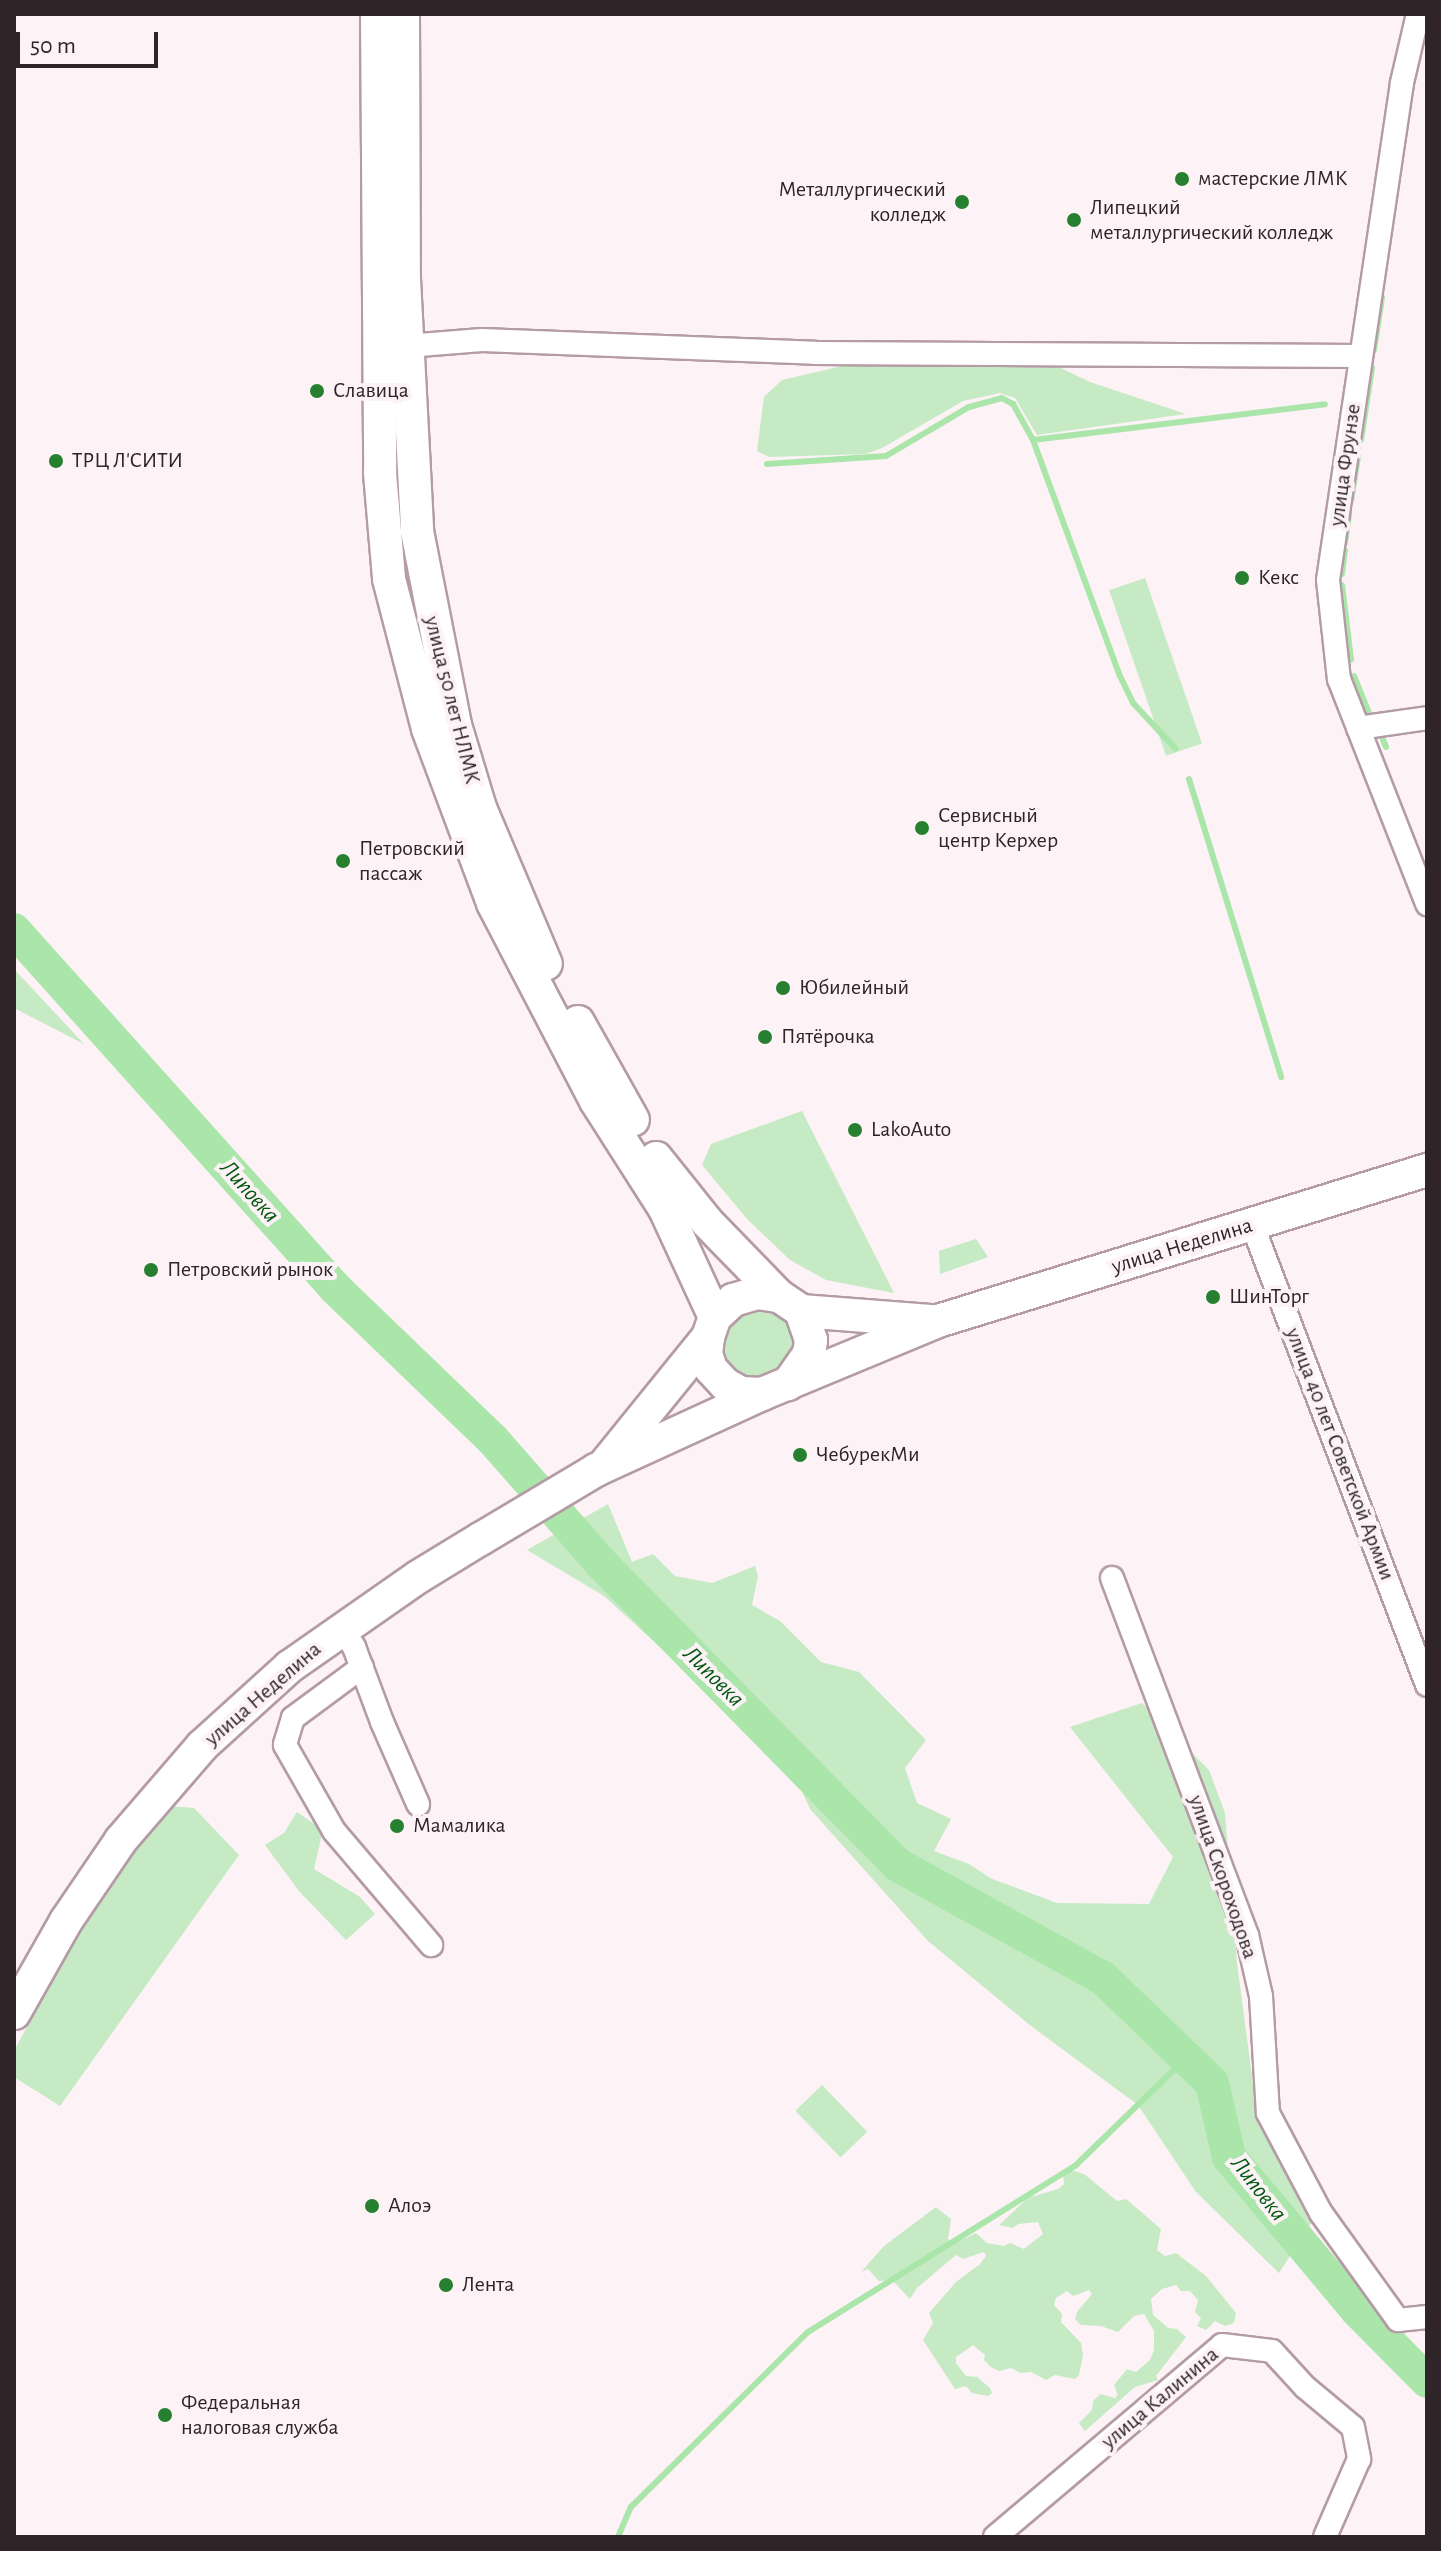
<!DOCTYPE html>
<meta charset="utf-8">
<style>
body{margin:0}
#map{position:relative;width:1441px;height:2551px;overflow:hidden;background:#fdf2f6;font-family:"Alegreya Sans",sans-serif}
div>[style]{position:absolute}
.green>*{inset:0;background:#c5eac4;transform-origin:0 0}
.water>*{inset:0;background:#aae5aa}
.stream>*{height:6px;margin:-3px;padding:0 3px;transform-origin:3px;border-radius:3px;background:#aae5aa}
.river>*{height:34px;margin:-17px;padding:0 17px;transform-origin:17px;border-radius:17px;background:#aae5aa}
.roads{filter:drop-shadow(2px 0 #b49ba5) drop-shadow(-2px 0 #b49ba5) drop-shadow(0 2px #b49ba5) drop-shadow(0 -2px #b49ba5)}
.street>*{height:22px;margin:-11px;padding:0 11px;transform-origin:11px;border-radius:11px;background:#fff}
.secondary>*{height:32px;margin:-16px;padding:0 16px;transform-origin:16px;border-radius:16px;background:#fff}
.dots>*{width:22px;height:22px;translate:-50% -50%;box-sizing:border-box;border:4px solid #fdf2f6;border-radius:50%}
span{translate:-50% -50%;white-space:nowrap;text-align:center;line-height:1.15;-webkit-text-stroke:8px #fdf2f6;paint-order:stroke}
.poi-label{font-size:22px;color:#2f2529}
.left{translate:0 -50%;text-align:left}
.right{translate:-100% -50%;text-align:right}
.street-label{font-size:22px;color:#2f2529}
.water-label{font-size:24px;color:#00580f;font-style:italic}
.frame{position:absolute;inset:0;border:16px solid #2f2529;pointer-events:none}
.scale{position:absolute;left:16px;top:32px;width:142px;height:36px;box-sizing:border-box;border:4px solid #2f2529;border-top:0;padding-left:10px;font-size:24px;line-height:28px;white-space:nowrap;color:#2f2529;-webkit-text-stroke:6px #fdf2f6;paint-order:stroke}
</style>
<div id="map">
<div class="green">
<i style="clip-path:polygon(1044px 360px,1090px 382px,1186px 414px,1037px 435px,1015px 398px,1000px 393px,963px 401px,882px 448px,866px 454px,769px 457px,757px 451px,764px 397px,782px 380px,864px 361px)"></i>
<i style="left:1145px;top:578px;width:175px;height:38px;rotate:71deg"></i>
<i style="clip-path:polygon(14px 969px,84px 1044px,14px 1008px)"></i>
<i style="clip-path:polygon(802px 1111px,894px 1293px,826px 1280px,790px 1260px,748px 1220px,702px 1165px,711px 1144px)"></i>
<i style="clip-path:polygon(976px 1239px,988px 1257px,940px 1274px,939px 1251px)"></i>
<i style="clip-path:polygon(766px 1305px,789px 1321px,798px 1348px,766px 1387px,720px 1367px,726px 1316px)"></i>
<i style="clip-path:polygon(608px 1504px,632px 1562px,653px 1554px,675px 1576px,712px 1583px,755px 1566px,758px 1576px,752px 1605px,780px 1621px,821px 1662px,859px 1672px,926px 1740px,905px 1768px,917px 1803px,951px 1819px,934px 1851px,969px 1864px,992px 1879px,1057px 1903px,1149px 1904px,1173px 1857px,1070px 1727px,1142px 1703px,1209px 1770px,1225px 1813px,1237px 1963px,1257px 2114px,1311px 2223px,1279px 2273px,1196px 2192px,1138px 2105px,1031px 2026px,928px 1941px,810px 1809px,760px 1700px,744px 1692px,699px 1648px,673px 1659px,604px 1596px,527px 1550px)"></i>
<i style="clip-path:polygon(169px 1806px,194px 1808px,239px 1855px,60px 2106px,14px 2077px,14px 2051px,97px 1897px)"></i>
<i style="clip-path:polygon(297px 1812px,323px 1830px,314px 1869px,360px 1897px,375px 1914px,346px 1940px,299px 1891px,265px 1845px,284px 1833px)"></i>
<i style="left:822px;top:2085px;width:65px;height:37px;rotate:46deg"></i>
<i style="clip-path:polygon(1068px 2169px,1084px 2174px,1117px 2201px,1126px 2199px,1161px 2229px,1157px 2250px,1165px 2256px,1176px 2253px,1206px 2276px,1236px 2313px,1234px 2323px,1225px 2326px,1215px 2321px,1206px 2330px,1197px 2326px,1201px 2318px,1195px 2312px,1198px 2300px,1190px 2291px,1181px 2291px,1176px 2285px,1162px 2289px,1151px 2299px,1153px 2315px,1168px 2328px,1177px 2329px,1186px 2337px,1156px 2376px,1158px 2380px,1135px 2387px,1085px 2431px,1079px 2423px,1092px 2410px,1093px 2401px,1100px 2394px,1115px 2398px,1118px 2395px,1114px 2385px,1127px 2369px,1136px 2372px,1150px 2360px,1154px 2350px,1154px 2331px,1144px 2314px,1134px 2316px,1118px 2332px,1101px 2326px,1081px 2325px,1075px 2319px,1077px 2312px,1092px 2294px,1089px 2290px,1073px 2296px,1067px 2291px,1056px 2298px,1054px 2305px,1062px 2314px,1061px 2322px,1081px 2343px,1083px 2355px,1079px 2375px,1075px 2379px,1055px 2375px,1046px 2380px,1031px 2372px,1021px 2373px,1011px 2368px,999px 2371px,991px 2367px,984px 2360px,985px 2355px,973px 2345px,956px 2357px,956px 2363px,966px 2376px,977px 2377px,990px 2388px,992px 2393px,988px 2396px,972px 2393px,966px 2386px,955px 2389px,923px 2340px,933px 2323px,929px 2313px,956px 2282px,980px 2264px,986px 2256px,984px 2252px,963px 2259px,956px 2255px,917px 2288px,910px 2299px,892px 2280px,879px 2281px,868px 2269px,861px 2272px,884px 2246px,936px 2207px,951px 2219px,948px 2239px,954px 2244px,976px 2233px,987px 2243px,1004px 2246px,1010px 2243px,1024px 2249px,1043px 2234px,1038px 2222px,1018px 2224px,1013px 2228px,999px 2225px,1028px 2198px,1058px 2189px,1064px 2184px,1063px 2174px)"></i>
</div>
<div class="water">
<i style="clip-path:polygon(1390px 2338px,1427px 2371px,1427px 2398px,1378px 2353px)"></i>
</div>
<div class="stream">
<i style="left:1374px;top:350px;width:53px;rotate:-81.3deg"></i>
<i style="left:1033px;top:440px;width:294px;rotate:-7deg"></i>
<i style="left:1361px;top:440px;width:73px;rotate:-81.3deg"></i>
<i style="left:767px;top:464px;width:119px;rotate:-3.8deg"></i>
<i style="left:886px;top:456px;width:96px;rotate:-30.6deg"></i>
<i style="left:969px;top:407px;width:34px;rotate:-15deg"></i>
<i style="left:1002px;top:398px;width:13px;rotate:29deg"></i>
<i style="left:1013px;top:404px;width:41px;rotate:60.9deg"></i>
<i style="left:1033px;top:440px;width:252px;rotate:69.8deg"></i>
<i style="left:1120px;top:676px;width:30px;rotate:64deg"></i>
<i style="left:1133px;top:703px;width:62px;rotate:47deg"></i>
<i style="left:1351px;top:501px;width:45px;rotate:-81deg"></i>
<i style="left:1345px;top:543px;width:30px;rotate:-82deg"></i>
<i style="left:1342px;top:574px;width:24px;rotate:-83deg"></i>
<i style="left:1342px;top:585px;width:75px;rotate:83.1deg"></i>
<i style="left:1354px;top:676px;width:45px;rotate:68deg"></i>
<i style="left:1381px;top:735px;width:13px;rotate:67deg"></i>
<i style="left:1189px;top:779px;width:312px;rotate:72.8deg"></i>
<i style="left:618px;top:2537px;width:33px;rotate:-67deg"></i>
<i style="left:631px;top:2507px;width:249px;rotate:-44.7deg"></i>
<i style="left:808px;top:2332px;width:316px;rotate:-31.9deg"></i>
<i style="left:1076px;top:2165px;width:153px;rotate:-44.2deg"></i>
</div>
<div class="river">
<i style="left:14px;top:930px;width:481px;rotate:48.1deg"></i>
<i style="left:335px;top:1288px;width:219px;rotate:43.9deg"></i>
<i style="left:493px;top:1440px;width:164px;rotate:48.7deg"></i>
<i style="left:601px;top:1563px;width:424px;rotate:45.5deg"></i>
<i style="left:898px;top:1865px;width:234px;rotate:28.9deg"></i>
<i style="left:1103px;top:1978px;width:151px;rotate:43.9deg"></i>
<i style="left:1212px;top:2083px;width:76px;rotate:77.1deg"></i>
<i style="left:1229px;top:2157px;width:198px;rotate:50.1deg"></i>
<i style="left:1356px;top:2309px;width:101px;rotate:45.4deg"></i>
</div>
<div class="roads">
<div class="street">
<i style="left:1418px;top:14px;width:71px;rotate:103.1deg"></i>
<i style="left:1402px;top:83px;width:502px;rotate:98.47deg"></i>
<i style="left:1328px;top:580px;width:100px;rotate:83.7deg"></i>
<i style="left:1339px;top:679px;width:242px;rotate:68.6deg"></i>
<i style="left:407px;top:346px;width:75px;rotate:-4.6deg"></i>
<i style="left:482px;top:340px;width:333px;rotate:2.2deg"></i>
<i style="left:815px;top:353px;width:546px;rotate:0.31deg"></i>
<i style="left:1358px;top:728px;width:70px;rotate:-8.2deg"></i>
<i style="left:1252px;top:1224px;width:493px;rotate:69.2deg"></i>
<i style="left:1112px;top:1578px;width:382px;rotate:69.3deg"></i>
<i style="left:1247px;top:1935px;width:63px;rotate:77.1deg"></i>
<i style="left:1261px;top:1996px;width:117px;rotate:86.6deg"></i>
<i style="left:1268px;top:2113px;width:113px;rotate:62.1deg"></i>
<i style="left:1321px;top:2213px;width:132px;rotate:54.3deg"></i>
<i style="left:1398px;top:2320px;width:29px;rotate:-6deg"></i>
<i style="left:342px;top:1629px;width:22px;rotate:56deg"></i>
<i style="left:354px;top:1647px;width:80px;rotate:69.5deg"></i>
<i style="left:382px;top:1722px;width:90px;rotate:66.3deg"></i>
<i style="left:362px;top:1667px;width:86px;rotate:143.5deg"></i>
<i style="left:293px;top:1718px;width:28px;rotate:107deg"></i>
<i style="left:285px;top:1745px;width:99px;rotate:60.3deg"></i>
<i style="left:334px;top:1831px;width:150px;rotate:49.6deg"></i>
<i style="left:995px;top:2537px;width:297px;rotate:-40.2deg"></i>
<i style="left:1222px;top:2345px;width:50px;rotate:6.8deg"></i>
<i style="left:1272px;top:2351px;width:49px;rotate:47.5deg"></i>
<i style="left:1305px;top:2387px;width:62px;rotate:39.8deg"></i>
<i style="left:1353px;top:2427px;width:33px;rotate:79deg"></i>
<i style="left:1359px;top:2459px;width:85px;rotate:113.6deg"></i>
</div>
<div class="secondary">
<i style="left:377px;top:14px;width:459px;rotate:89.6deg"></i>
<i style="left:380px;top:473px;width:106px;rotate:85.1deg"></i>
<i style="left:389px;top:579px;width:155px;rotate:75.4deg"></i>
<i style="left:428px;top:729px;width:186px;rotate:69.5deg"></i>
<i style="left:493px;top:903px;width:223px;rotate:62.5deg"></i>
<i style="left:596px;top:1101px;width:128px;rotate:57.4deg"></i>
<i style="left:665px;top:1209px;width:119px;rotate:65.2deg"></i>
<i style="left:403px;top:14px;width:265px;rotate:89.8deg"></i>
<i style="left:404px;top:279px;width:252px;rotate:87deg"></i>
<i style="left:417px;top:531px;width:198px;rotate:78.9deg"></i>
<i style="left:455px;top:725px;width:87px;rotate:73.2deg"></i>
<i style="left:480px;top:808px;width:169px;rotate:67.1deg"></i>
<i style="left:578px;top:1022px;width:112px;rotate:60.7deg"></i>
<i style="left:656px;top:1158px;width:82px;rotate:51.4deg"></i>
<i style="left:707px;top:1222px;width:103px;rotate:45.8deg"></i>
<i style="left:801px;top:1311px;width:130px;rotate:4.4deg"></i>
<i style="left:762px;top:1394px;width:21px;rotate:-177deg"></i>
<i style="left:741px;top:1393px;width:18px;rotate:-151deg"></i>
<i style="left:725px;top:1384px;width:21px;rotate:-133deg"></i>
<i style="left:711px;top:1369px;width:16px;rotate:-108deg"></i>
<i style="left:706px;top:1354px;width:17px;rotate:-83deg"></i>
<i style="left:708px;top:1337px;width:21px;rotate:-71deg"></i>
<i style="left:715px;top:1317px;width:25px;rotate:-43deg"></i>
<i style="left:733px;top:1300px;width:25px;rotate:-16deg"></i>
<i style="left:757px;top:1293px;width:22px;rotate:8deg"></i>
<i style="left:779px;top:1296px;width:27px;rotate:34deg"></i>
<i style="left:801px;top:1311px;width:31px;rotate:71deg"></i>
<i style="left:811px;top:1340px;width:14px;rotate:98deg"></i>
<i style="left:809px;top:1354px;width:37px;rotate:125deg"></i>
<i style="left:606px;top:1463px;width:162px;rotate:-51deg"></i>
<i style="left:14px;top:2013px;width:106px;rotate:-60.5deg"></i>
<i style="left:66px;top:1921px;width:98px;rotate:-55.8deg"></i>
<i style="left:121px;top:1840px;width:124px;rotate:-49.2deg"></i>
<i style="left:202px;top:1746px;width:118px;rotate:-42.2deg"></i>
<i style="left:289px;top:1667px;width:157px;rotate:-34.9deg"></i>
<i style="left:418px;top:1577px;width:75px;rotate:-31.4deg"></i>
<i style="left:482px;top:1538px;width:133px;rotate:-30.8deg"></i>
<i style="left:596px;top:1470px;width:183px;rotate:-24.6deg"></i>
<i style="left:762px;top:1394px;width:191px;rotate:-22.5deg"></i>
<i style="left:938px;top:1321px;width:512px;rotate:-17.16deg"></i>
</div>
</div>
<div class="dots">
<i style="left:1182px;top:179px;background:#27802f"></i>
<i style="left:962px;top:202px;background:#27802f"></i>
<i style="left:1074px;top:220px;background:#27802f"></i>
<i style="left:317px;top:391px;background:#27802f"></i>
<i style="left:56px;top:461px;background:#27802f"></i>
<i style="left:1242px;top:578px;background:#27802f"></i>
<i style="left:922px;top:828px;background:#27802f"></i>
<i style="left:343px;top:861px;background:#27802f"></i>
<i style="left:783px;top:988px;background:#27802f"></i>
<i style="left:765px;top:1037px;background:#27802f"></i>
<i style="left:855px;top:1130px;background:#27802f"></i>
<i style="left:151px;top:1270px;background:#27802f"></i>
<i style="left:1213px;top:1297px;background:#27802f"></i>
<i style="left:800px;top:1455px;background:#27802f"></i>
<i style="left:397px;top:1826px;background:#27802f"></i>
<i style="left:372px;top:2206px;background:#27802f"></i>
<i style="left:446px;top:2285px;background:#27802f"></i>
<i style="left:165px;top:2415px;background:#27802f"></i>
</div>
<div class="poi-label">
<span class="left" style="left:1198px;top:179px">мастерские ЛМК</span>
<span class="right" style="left:946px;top:202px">Металлургический<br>колледж</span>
<span class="left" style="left:1090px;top:220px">Липецкий<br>металлургический колледж</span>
<span class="left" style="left:333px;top:391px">Славица</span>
<span class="left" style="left:72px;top:461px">ТРЦ Л'СИТИ</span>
<span class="left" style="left:1258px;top:578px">Кекс</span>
<span class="left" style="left:938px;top:828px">Сервисный<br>центр Керхер</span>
<span class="left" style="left:359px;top:861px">Петровский<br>пассаж</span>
<span class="left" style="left:799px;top:988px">Юбилейный</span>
<span class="left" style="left:781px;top:1037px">Пятёрочка</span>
<span class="left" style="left:871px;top:1130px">LakoAuto</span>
<span class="left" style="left:167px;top:1270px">Петровский рынок</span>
<span class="left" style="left:1229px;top:1297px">ШинТорг</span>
<span class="left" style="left:816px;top:1455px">ЧебурекМи</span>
<span class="left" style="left:413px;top:1826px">Мамалика</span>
<span class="left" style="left:388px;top:2206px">Алоэ</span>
<span class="left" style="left:462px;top:2285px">Лента</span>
<span class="left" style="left:181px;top:2415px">Федеральная<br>налоговая служба</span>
</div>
<div class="street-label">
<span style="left:1345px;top:465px;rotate:-82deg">улица Фрунзе</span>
<span style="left:452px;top:700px;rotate:76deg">улица 50 лет НЛМК</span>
<span style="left:1182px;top:1246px;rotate:-17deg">улица Неделина</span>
<span style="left:1340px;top:1454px;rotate:69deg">улица 40 лет Советской Армии</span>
<span style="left:263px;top:1694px;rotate:-41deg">улица Неделина</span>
<span style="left:1223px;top:1877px;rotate:71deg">улица Скороходова</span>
<span style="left:1160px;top:2398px;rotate:-40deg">улица Калинина</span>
</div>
<div class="water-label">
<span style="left:249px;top:1192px;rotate:48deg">Липовка</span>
<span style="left:713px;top:1677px;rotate:45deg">Липовка</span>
<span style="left:1258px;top:2189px;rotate:52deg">Липовка</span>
</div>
<div class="frame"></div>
<div class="scale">50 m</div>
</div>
